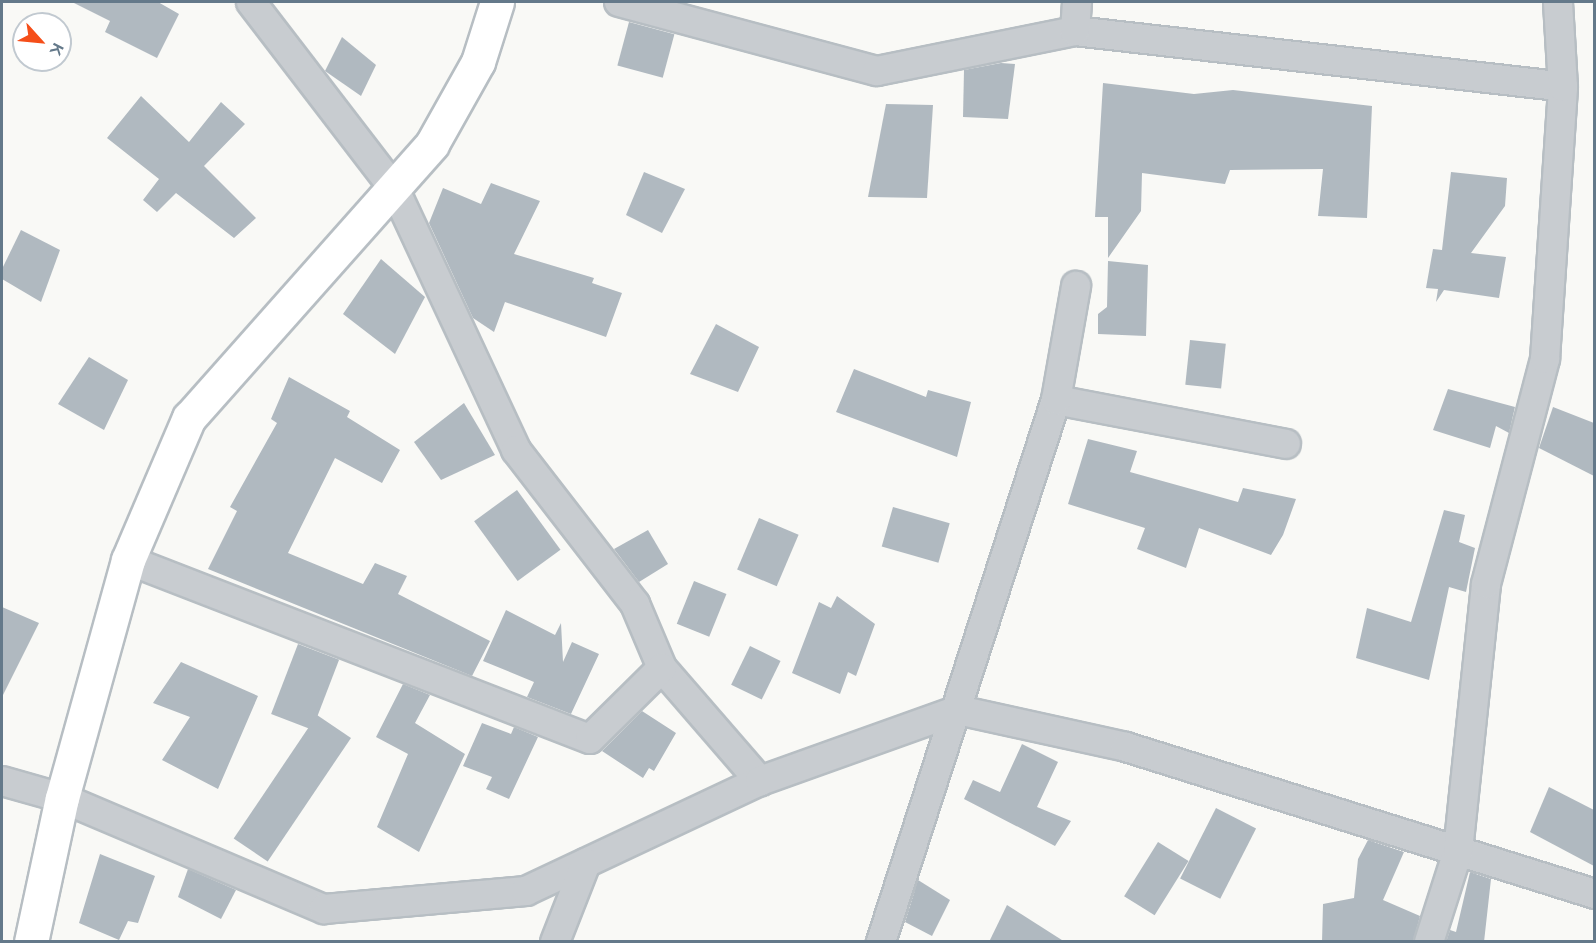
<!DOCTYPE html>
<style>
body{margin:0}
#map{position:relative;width:1596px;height:943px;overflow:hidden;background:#f9f9f6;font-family:Helvetica,sans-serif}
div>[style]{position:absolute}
.building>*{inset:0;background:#b0b9c0;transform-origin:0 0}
.roads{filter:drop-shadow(2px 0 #b7bec3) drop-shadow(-2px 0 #b7bec3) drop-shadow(0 2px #b7bec3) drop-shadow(0 -2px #b7bec3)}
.street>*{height:28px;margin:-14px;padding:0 14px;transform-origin:14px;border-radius:14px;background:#c8ccd0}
.secondary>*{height:33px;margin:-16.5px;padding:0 16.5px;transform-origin:16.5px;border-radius:16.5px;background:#fff}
span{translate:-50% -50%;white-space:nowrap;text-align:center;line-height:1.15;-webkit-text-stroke:6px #fff;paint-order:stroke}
.frame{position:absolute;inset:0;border:3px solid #64798a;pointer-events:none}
.north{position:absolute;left:12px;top:12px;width:60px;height:60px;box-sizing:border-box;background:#fff;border:2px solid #c1c9d0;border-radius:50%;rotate:117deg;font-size:16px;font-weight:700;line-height:24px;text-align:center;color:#64798a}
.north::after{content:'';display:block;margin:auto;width:21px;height:27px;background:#f54e19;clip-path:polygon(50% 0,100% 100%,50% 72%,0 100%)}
</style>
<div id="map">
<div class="building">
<i style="clip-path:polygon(72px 2px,158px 2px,179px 14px,157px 58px,105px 32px,110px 21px)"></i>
<i style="left:629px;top:22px;width:47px;height:45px;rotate:15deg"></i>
<i style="clip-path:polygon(342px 37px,376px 65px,361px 96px,325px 71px)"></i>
<i style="clip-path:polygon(1001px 63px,1015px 64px,1008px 119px,963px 117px,964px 70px)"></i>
<i style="clip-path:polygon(1103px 83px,1194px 94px,1233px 90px,1372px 106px,1367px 218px,1318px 216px,1323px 169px,1230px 170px,1225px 184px,1142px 173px,1141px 211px,1108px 258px,1108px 217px,1095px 217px)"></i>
<i style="clip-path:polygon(141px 96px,189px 142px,221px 102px,245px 124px,204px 166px,256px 218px,234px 238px,176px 193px,157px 212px,143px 200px,159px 179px,107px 138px)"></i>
<i style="clip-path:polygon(886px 104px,933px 105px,927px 198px,868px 197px)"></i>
<i style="clip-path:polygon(644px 172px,685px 189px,662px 233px,626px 215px)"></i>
<i style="clip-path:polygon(1451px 172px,1507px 178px,1505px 206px,1471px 253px,1506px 257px,1499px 298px,1444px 290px,1436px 302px,1438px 289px,1426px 288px,1433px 249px,1442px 250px)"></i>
<i style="clip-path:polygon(491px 183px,540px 201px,514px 254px,594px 278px,592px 283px,622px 293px,606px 337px,505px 302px,494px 332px,473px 318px,429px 223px,443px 188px,481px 204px)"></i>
<i style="clip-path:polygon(21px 230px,60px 250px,41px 302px,2px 279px,2px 269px)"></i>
<i style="clip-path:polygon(381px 259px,425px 297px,395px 354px,343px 314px)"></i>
<i style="clip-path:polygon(1108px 261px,1148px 265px,1146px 336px,1098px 334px,1098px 314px,1107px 307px)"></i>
<i style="clip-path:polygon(716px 324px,759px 347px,738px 392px,690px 374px)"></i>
<i style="left:1190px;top:340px;width:36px;height:45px;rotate:6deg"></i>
<i style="clip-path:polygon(89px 357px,128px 380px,104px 430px,58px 404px)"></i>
<i style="clip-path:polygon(854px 369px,926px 397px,928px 390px,971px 402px,957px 457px,836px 412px)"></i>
<i style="clip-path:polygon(289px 377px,350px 411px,347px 417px,400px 450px,382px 483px,335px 458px,288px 553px,363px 584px,375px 563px,407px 576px,398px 594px,490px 641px,472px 676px,208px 569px,237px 511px,230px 507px,277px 423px,271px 419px)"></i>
<i style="clip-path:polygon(1448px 389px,1515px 407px,1509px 433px,1496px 426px,1490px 448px,1433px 430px)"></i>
<i style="clip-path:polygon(464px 403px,495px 455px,441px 480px,414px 442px)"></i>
<i style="clip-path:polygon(1553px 407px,1594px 423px,1594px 476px,1539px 448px)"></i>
<i style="clip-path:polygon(1088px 439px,1137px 451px,1130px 472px,1238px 502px,1243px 488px,1296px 499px,1283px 535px,1271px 555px,1199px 528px,1186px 568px,1137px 549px,1145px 528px,1068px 504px)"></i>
<i style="left:517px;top:490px;width:74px;height:53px;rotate:54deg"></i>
<i style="left:893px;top:507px;width:59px;height:41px;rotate:16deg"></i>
<i style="clip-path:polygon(1444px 510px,1465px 515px,1459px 542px,1475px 548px,1466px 592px,1449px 587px,1429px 680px,1356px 658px,1367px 608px,1411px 622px)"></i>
<i style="left:759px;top:518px;width:43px;height:56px;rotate:23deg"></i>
<i style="clip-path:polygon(648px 530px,668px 564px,639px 582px,614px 549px)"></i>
<i style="left:694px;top:581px;width:35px;height:46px;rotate:22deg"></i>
<i style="clip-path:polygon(837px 596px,875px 624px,856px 676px,848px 672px,840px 694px,792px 673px,819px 602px,831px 608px)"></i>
<i style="clip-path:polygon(2px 607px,39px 623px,2px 697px)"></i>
<i style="clip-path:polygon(506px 610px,555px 635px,561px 623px,563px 662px,572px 642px,599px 654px,571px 714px,527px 697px,534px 682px,483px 661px)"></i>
<i style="left:298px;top:644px;width:44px;height:75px;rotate:21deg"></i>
<i style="left:750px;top:646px;width:34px;height:43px;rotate:26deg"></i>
<i style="clip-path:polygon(181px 662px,258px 696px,218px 789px,162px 760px,190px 717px,153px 703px)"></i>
<i style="clip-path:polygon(403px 684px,430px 695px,415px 723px,465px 754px,419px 852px,377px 827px,408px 754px,376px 737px)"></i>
<i style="clip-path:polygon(642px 711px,676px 733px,654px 771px,649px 768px,643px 778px,602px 751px)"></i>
<i style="left:317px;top:715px;width:41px;height:149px;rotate:34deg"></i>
<i style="clip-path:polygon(482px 723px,511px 734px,514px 727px,538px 737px,509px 799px,486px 789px,492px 777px,463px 766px)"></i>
<i style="clip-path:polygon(1022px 744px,1058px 762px,1037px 807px,1071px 821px,1055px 846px,964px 799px,973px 780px,1000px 792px)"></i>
<i style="clip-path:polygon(1549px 787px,1594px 810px,1594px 866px,1530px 832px)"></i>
<i style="left:1216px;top:808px;width:45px;height:79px;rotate:27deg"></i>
<i style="clip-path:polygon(1368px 840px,1404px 852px,1383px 900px,1420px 916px,1413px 942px,1322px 942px,1323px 904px,1354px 898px,1358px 859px)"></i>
<i style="left:1158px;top:842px;width:36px;height:64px;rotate:32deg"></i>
<i style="clip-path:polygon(100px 854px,155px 876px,138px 923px,128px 921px,119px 940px,79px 923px)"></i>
<i style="clip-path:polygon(188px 869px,236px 890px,221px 919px,178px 897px)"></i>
<i style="clip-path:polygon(1470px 872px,1491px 879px,1484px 942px,1446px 942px,1450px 930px,1456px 932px)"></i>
<i style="clip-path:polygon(918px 880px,950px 900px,932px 936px,905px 922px)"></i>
<i style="clip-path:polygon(1007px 905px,1065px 942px,989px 942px)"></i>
</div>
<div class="roads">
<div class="street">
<i style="left:251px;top:2px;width:237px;rotate:52.5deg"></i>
<i style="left:395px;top:190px;width:287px;rotate:65deg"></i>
<i style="left:516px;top:450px;width:195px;rotate:52.3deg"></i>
<i style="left:635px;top:604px;width:69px;rotate:67.1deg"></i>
<i style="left:662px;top:668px;width:150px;rotate:49.1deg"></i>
<i style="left:619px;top:2px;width:267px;rotate:15deg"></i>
<i style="left:877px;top:71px;width:202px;rotate:-11.4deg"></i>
<i style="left:1075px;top:31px;width:491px;rotate:6.5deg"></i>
<i style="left:1075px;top:31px;width:29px;rotate:-86deg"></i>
<i style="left:1056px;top:400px;width:234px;rotate:10.8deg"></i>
<i style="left:128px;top:560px;width:495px;rotate:21.2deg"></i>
<i style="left:590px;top:739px;width:101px;rotate:-44.6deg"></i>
<i style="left:2px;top:781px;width:62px;rotate:15.8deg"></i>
<i style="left:62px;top:798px;width:285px;rotate:23deg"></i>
<i style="left:324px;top:909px;width:203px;rotate:-5.1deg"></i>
<i style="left:526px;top:891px;width:259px;rotate:-25.2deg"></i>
<i style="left:760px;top:781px;width:210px;rotate:-19.7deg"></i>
<i style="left:958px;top:710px;width:172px;rotate:12.4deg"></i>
<i style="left:1126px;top:747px;width:491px;rotate:17.4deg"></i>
<i style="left:555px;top:942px;width:85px;rotate:-68.6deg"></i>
<i style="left:881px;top:942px;width:570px;rotate:-72.11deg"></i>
<i style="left:1056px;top:400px;width:116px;rotate:-80deg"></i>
<i style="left:1429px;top:942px;width:96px;rotate:-72.3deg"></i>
<i style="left:1458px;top:851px;width:268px;rotate:-84deg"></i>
<i style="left:1486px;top:584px;width:233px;rotate:-75.3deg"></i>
<i style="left:1545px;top:359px;width:273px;rotate:-86.2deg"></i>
<i style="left:1563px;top:87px;width:85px;rotate:-93.4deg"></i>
</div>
<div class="secondary">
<i style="left:31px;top:942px;width:147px;rotate:-77.9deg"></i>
<i style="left:62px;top:798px;width:247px;rotate:-74.5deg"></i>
<i style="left:128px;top:560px;width:155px;rotate:-66.8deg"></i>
<i style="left:189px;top:418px;width:366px;rotate:-48.4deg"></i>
<i style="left:432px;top:144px;width:94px;rotate:-60.7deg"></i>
<i style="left:478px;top:62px;width:63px;rotate:-72.4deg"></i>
</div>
</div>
<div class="frame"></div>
<div class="north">K</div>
</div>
